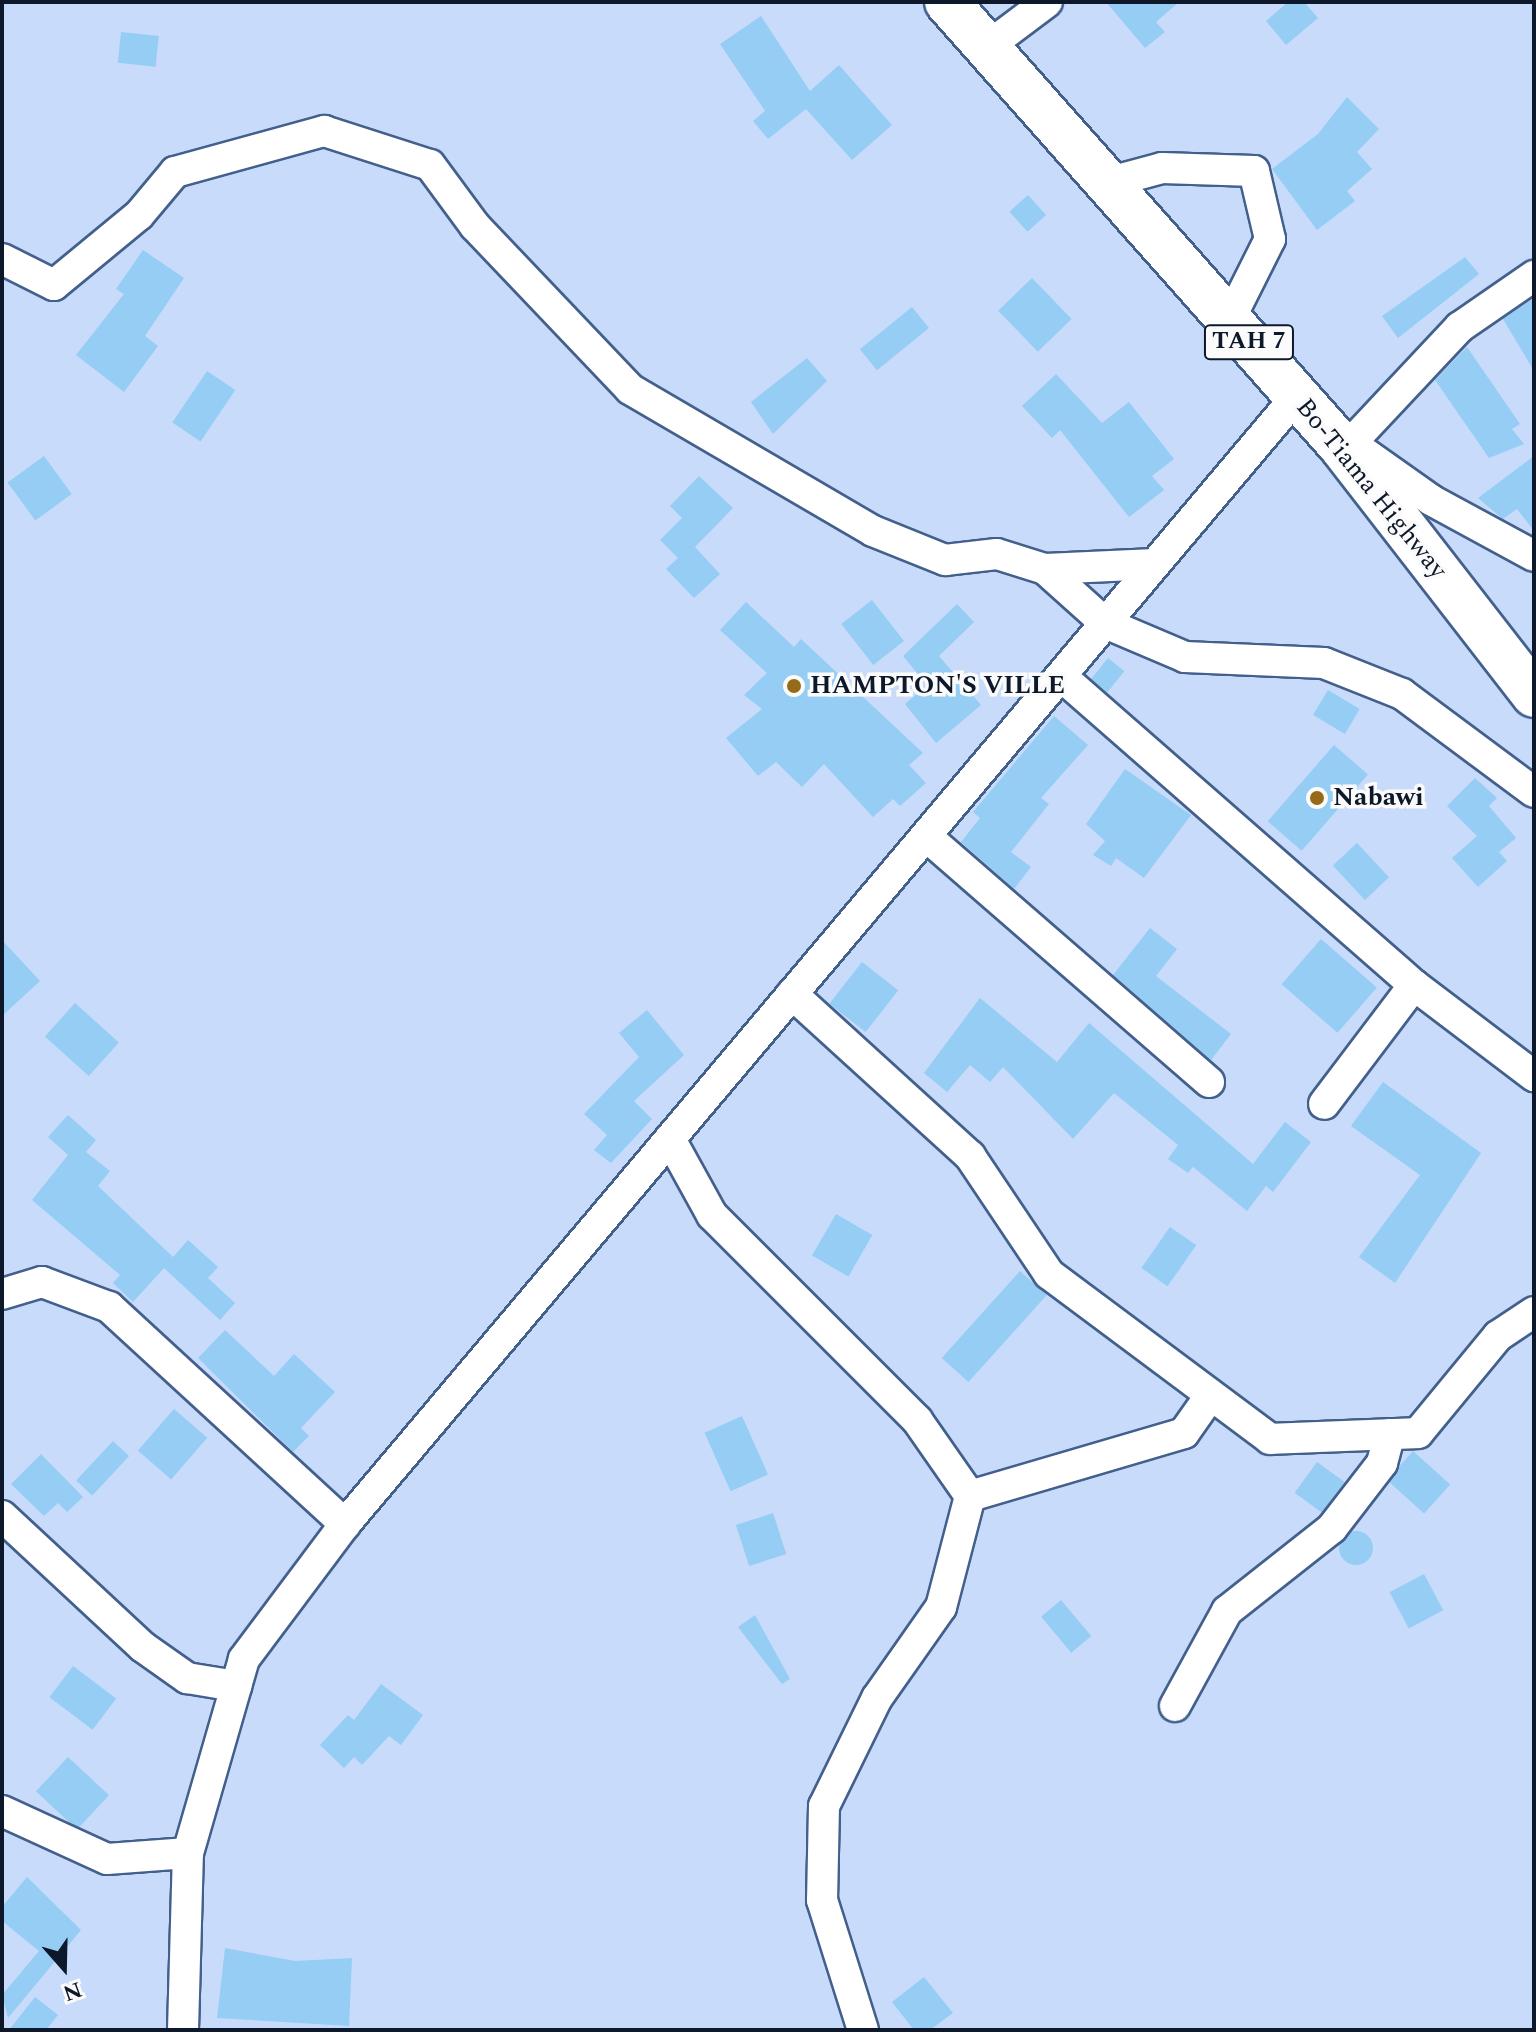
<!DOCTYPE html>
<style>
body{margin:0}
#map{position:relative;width:1536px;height:2032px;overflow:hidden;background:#c8dbfb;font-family:Spectral,serif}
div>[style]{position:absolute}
.building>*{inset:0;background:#95cdf4;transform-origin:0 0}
.round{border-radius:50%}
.roads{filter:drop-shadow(2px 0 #43608d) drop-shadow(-2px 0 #43608d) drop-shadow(0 2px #43608d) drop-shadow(0 -2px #43608d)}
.minor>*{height:30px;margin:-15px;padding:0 15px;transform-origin:15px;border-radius:15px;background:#fff}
.trunk>*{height:44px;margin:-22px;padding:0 22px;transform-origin:22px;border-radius:22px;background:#fff}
.dots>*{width:22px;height:22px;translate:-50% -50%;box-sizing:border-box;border:4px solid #fbfbfb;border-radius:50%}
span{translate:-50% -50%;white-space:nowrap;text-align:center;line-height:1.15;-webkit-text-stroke:7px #fbfbfb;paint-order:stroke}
.shield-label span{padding:2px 6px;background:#fbfbfb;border:2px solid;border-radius:6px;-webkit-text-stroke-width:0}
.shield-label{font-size:24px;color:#0d182a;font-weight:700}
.street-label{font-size:26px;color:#0d182a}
.poi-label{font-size:26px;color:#0d182a;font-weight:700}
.left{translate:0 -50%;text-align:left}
.frame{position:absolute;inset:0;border:4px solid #0d182a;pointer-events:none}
.north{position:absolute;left:24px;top:1928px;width:80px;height:80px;-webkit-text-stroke:6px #fbfbfb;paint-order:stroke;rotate:160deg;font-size:22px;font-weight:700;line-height:32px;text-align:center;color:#0d182a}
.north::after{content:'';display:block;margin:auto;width:28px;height:36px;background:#0d182a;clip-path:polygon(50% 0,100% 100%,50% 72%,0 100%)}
</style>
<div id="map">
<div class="building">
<i style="clip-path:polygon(1106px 2px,1179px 2px,1156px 22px,1165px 32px,1145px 48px)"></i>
<i style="clip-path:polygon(1288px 2px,1304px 2px,1318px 18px,1286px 45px,1266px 21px)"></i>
<i style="clip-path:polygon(761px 16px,810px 91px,839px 65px,892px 125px,852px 160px,806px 109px,768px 139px,753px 121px,765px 111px,720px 44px)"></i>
<i style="left:121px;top:32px;width:38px;height:31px;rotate:6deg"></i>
<i style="clip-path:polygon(1347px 97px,1379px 129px,1357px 152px,1372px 169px,1347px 191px,1355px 201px,1317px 230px,1272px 169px,1318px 134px)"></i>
<i style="left:1028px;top:195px;width:27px;height:25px;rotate:48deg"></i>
<i style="clip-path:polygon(143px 250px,184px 278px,145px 336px,158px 346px,124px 392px,76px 355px,124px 294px,116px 289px)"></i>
<i style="clip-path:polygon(1465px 257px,1479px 274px,1398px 338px,1382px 316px)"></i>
<i style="left:1032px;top:278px;width:57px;height:47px;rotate:46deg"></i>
<i style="clip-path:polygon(1534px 298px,1534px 371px,1503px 319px)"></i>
<i style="left:912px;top:307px;width:27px;height:67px;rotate:51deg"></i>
<i style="clip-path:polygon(1467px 347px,1520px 424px,1512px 429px,1524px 444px,1489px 458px,1435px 380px)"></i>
<i style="clip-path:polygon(807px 358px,827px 381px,773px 434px,751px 402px)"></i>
<i style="left:207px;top:371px;width:34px;height:62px;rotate:34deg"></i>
<i style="clip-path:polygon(1056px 374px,1102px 423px,1129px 402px,1174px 459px,1152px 476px,1164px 490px,1129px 517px,1060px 430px,1052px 438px,1022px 406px)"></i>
<i style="left:44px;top:456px;width:47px;height:45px;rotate:54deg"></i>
<i style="clip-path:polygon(1534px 456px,1534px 531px,1517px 509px,1503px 519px,1478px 498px)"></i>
<i style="clip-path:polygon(699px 476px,733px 508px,695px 547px,720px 574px,694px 598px,666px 569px,678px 558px,660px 540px,682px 518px,670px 506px)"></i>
<i style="left:872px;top:600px;width:52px;height:39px;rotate:52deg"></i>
<i style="clip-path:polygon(746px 602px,794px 647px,801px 639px,923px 753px,909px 765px,926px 783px,900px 806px,893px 799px,873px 817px,824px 764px,802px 787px,776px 762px,758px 776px,726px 738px,762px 709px,744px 695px,767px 673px,720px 630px)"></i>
<i style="clip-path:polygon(957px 604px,974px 622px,939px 656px,981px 705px,936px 743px,905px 704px,927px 685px,903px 656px)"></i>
<i style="left:1108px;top:658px;width:21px;height:27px;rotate:39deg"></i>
<i style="left:1328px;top:690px;width:37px;height:29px;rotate:31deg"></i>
<i style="clip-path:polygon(1054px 716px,1088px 745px,1041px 798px,1049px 804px,1011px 852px,1031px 867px,1014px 889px,961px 842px,980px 818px,973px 812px)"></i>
<i style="left:1334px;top:745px;width:45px;height:101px;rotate:41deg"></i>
<i style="clip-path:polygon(1125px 769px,1191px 815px,1144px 878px,1116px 858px,1111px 866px,1093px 855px,1105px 841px,1086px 824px)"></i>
<i style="clip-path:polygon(1475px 778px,1497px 798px,1489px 806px,1516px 838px,1499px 852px,1507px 861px,1478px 887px,1452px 858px,1477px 836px,1447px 806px)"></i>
<i style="left:1357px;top:843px;width:47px;height:33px;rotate:47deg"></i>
<i style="clip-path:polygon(1150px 928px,1177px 949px,1156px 976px,1231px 1034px,1211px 1060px,1113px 975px)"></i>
<i style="left:1321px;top:939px;width:74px;height:60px;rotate:41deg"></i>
<i style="clip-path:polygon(2px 940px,40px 981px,2px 1016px)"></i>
<i style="left:862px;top:962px;width:46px;height:53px;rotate:38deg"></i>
<i style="clip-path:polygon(980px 998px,1057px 1062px,1089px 1023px,1253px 1164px,1285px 1122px,1311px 1142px,1273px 1192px,1266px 1186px,1247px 1211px,1193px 1167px,1188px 1173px,1168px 1159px,1178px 1145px,1114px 1093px,1073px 1139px,1003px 1067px,990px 1082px,970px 1065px,947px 1092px,924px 1073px)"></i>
<i style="left:75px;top:1003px;width:59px;height:45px;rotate:42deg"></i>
<i style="clip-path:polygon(647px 1010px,684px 1055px,634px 1101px,652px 1119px,611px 1163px,594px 1150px,607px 1135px,584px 1114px,639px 1057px,619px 1033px)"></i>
<i style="clip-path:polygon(1383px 1082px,1481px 1153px,1395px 1283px,1359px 1257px,1420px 1175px,1351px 1126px)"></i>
<i style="clip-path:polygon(68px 1115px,96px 1140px,86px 1152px,110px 1171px,98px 1186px,173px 1257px,188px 1240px,218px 1267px,208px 1278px,235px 1303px,220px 1320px,164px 1268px,133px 1302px,113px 1283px,120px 1275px,32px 1200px,68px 1155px,48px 1137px)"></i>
<i style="left:836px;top:1214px;width:42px;height:48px;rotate:30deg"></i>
<i style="left:1170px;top:1227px;width:32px;height:50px;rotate:35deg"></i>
<i style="left:1020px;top:1271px;width:36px;height:117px;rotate:42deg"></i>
<i style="clip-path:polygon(225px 1330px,274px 1376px,294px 1354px,335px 1392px,301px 1428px,309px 1436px,293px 1452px,198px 1358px)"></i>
<i style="left:174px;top:1409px;width:44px;height:55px;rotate:41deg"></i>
<i style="left:742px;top:1416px;width:64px;height:41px;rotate:66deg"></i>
<i style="left:113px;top:1441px;width:22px;height:54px;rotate:43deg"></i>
<i style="left:1413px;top:1451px;width:50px;height:39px;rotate:42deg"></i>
<i style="clip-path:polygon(41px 1454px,83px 1497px,67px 1512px,58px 1503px,44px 1516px,11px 1484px)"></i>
<i style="left:1317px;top:1462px;width:34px;height:38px;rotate:36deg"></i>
<i style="left:773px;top:1513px;width:43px;height:39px;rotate:72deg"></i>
<i class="round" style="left:1339px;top:1531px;width:34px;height:34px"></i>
<i style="left:1424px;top:1574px;width:41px;height:39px;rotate:62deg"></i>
<i style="left:1061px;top:1600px;width:47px;height:26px;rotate:50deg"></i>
<i style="clip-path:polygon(755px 1615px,790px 1679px,782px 1684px,738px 1627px)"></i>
<i style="left:73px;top:1666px;width:54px;height:39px;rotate:37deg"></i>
<i style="clip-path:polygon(381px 1684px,423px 1715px,401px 1745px,389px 1736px,362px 1765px,354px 1757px,344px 1768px,320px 1745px,348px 1715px,354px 1720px)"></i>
<i style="left:68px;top:1757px;width:56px;height:47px;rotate:43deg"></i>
<i style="clip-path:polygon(27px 1877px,81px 1930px,8px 2018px,2px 1995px,39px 1951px,2px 1921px,2px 1907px)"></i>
<i style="clip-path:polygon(225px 1948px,295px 1961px,352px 1958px,349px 2026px,217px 2018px)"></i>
<i style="clip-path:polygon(924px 1977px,953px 2013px,930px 2030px,914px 2030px,892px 2002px)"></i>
<i style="clip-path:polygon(35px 1997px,58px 2015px,46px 2030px,9px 2030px)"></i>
</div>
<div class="roads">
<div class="minor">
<i style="left:987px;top:47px;width:75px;rotate:-36.9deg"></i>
<i style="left:1110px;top:182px;width:54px;rotate:-15.1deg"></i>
<i style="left:1162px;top:168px;width:92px;rotate:1.9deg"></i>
<i style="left:1254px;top:171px;width:70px;rotate:76.8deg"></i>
<i style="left:1270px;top:239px;width:89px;rotate:116.6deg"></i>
<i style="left:2px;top:259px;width:58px;rotate:26.6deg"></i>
<i style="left:54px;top:285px;width:110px;rotate:-39.5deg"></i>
<i style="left:139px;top:215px;width:56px;rotate:-50.1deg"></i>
<i style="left:175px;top:172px;width:155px;rotate:-15.4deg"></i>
<i style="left:324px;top:131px;width:111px;rotate:17.8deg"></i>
<i style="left:430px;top:165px;width:76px;rotate:53.6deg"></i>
<i style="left:475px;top:226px;width:225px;rotate:46.4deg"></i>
<i style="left:630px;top:389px;width:281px;rotate:30.3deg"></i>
<i style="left:873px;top:531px;width:78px;rotate:21.9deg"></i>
<i style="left:945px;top:560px;width:52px;rotate:-6.6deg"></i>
<i style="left:997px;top:554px;width:50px;rotate:17.4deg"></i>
<i style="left:1045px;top:569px;width:110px;rotate:-2.6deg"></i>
<i style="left:1351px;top:443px;width:159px;rotate:-46.8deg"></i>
<i style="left:1460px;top:327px;width:90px;rotate:-34.6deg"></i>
<i style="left:1352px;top:444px;width:97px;rotate:35.3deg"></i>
<i style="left:1431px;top:500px;width:117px;rotate:28.5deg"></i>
<i style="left:1045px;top:569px;width:81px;rotate:42deg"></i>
<i style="left:1105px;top:623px;width:87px;rotate:23deg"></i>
<i style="left:1185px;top:657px;width:139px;rotate:2.5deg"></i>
<i style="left:1324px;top:663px;width:84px;rotate:21.7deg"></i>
<i style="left:1402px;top:694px;width:164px;rotate:36.6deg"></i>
<i style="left:1061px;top:676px;width:469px;rotate:41.2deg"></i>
<i style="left:1414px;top:985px;width:149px;rotate:127.1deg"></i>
<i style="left:926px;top:836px;width:375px;rotate:41deg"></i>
<i style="left:1414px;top:985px;width:151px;rotate:37.2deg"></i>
<i style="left:792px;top:994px;width:241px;rotate:42.3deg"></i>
<i style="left:970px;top:1156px;width:142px;rotate:56.2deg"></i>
<i style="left:1049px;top:1274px;width:276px;rotate:36.7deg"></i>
<i style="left:1270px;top:1439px;width:148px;rotate:-2.3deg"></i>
<i style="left:1418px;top:1433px;width:126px;rotate:-50.5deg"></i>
<i style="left:1498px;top:1336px;width:43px;rotate:-33.7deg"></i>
<i style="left:670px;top:1139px;width:87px;rotate:61.1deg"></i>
<i style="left:712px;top:1215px;width:290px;rotate:45deg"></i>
<i style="left:917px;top:1420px;width:93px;rotate:55.1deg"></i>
<i style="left:970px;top:1496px;width:115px;rotate:104.6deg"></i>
<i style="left:941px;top:1607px;width:111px;rotate:125.1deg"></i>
<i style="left:877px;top:1698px;width:120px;rotate:116.1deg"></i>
<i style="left:824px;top:1806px;width:94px;rotate:91.2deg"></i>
<i style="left:822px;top:1900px;width:136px;rotate:72.5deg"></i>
<i style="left:2px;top:1294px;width:42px;rotate:-16.7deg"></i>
<i style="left:42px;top:1282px;width:72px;rotate:20.5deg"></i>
<i style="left:109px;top:1307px;width:321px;rotate:42.6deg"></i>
<i style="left:970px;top:1496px;width:223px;rotate:-16.4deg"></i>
<i style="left:1184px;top:1433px;width:42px;rotate:-54.8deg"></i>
<i style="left:2px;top:1516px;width:192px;rotate:42.9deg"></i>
<i style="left:143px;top:1647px;width:54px;rotate:35.2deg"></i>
<i style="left:187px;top:1678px;width:50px;rotate:9.3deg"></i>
<i style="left:1175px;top:1706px;width:108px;rotate:-61.3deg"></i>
<i style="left:1227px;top:1611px;width:134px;rotate:-38.3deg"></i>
<i style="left:1332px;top:1528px;width:82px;rotate:-52.4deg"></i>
<i style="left:1382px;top:1463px;width:30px;rotate:-75deg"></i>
<i style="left:2px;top:1811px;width:115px;rotate:24.6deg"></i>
<i style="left:107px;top:1859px;width:81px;rotate:-4.2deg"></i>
<i style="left:183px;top:2030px;width:177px;rotate:-88.4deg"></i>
<i style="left:188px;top:1853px;width:202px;rotate:-73.9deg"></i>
<i style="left:244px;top:1659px;width:169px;rotate:-53.2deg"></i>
<i style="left:345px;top:1524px;width:1475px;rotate:-49.84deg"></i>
</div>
<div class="trunk">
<i style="left:947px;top:2px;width:594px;rotate:48.41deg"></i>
<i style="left:1341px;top:446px;width:315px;rotate:52.2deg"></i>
</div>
</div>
<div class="dots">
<i style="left:794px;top:686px;background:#956b17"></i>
<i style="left:1317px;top:798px;background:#956b17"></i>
</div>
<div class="shield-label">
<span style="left:1249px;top:342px">TAH 7</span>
</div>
<div class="street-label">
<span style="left:1371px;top:489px;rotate:51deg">Bo-Tiama Highway</span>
</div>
<div class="poi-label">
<span class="left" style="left:810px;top:686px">HAMPTON'S VILLE</span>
<span class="left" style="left:1333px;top:798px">Nabawi</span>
</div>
<div class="frame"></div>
<div class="north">N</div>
</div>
